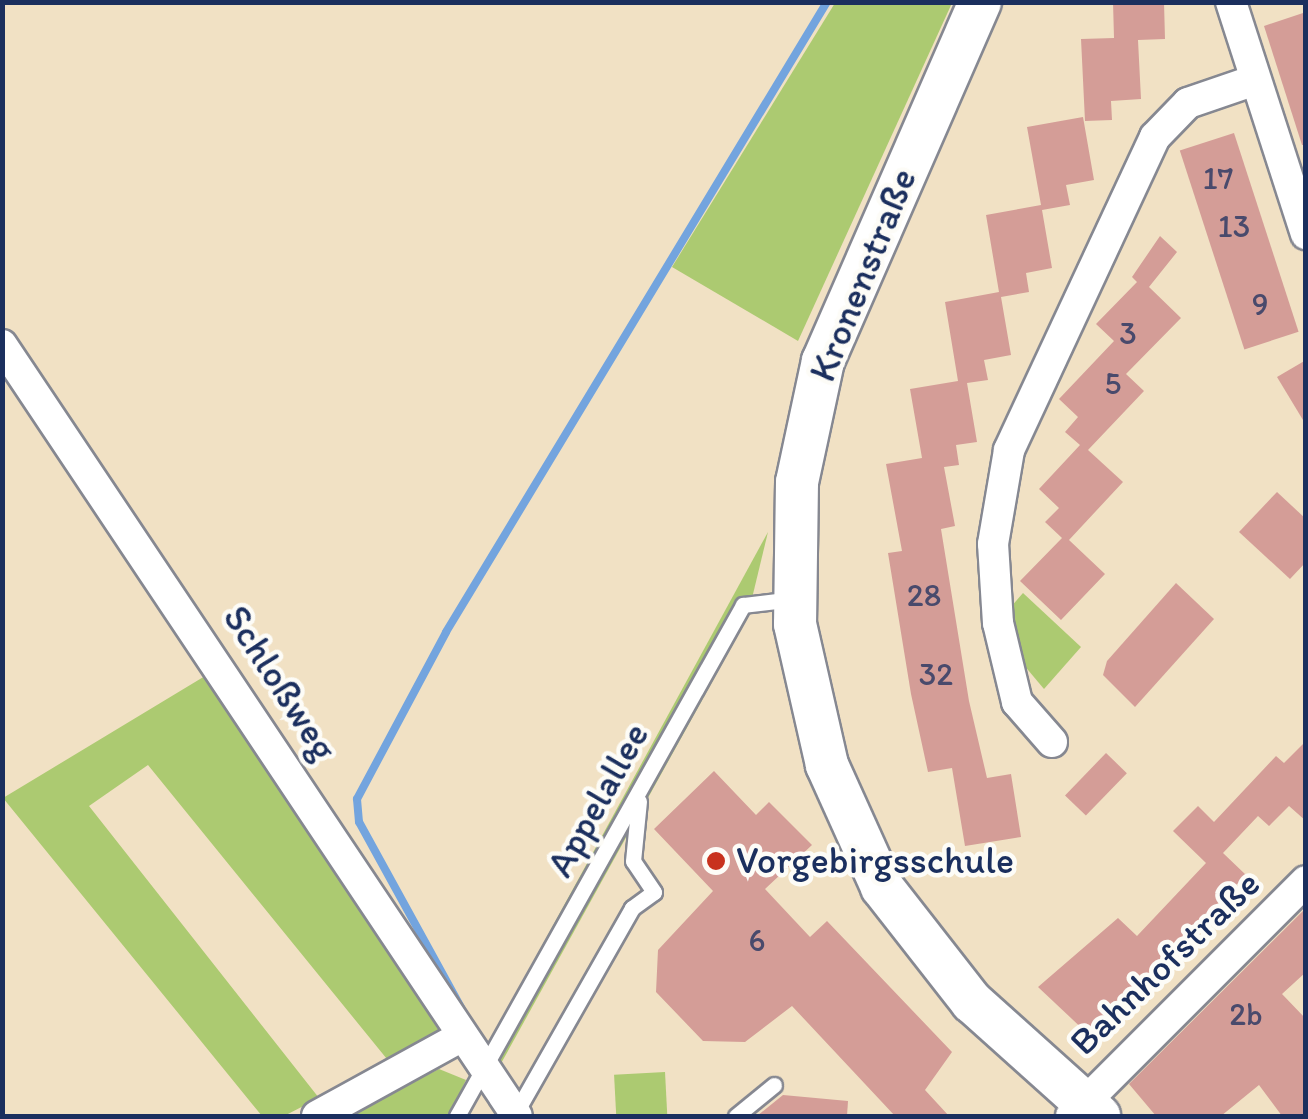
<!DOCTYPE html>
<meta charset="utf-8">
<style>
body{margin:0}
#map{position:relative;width:1308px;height:1119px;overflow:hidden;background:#f1e1c4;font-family:Itim,sans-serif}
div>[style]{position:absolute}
.green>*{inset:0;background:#acca71;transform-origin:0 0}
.stream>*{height:8px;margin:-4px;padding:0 4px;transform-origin:4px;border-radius:4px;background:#73a4de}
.building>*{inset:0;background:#d49d97;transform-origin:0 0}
.roads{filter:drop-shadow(2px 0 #868891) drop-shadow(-2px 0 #868891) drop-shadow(0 2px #868891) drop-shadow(0 -2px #868891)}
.lane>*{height:15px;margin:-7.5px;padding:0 7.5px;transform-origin:7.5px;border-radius:7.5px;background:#fff}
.street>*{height:30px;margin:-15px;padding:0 15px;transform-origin:15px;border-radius:15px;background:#fff}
.secondary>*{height:42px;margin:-21px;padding:0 21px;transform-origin:21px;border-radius:21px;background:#fff}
.dots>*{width:28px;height:28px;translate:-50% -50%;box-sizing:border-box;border:5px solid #fdfcf7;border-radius:50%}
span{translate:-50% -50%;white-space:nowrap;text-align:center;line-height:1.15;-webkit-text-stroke:9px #fdfcf7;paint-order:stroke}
.number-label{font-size:32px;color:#494a6c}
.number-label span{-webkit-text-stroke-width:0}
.street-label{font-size:38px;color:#1b2f5e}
.poi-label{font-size:38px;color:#1b2f5e}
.left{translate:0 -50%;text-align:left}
.frame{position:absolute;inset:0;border:5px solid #1b2f5e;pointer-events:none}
</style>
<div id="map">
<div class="green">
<i style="clip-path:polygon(835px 3px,952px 3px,798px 341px,672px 267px)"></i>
<i style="clip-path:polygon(768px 532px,747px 619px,499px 1067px,485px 1050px)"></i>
<i style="clip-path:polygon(1023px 593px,1081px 647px,1044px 689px,1023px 664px,1010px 608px)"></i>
<i style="clip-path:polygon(210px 673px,443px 1037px,391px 1064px,148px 765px,89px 806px,319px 1098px,284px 1116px,262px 1116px,3px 798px)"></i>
<i style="clip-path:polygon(439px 1069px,466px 1080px,449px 1116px,343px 1116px)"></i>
<i style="left:665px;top:1072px;width:44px;height:51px;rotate:87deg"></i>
</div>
<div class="stream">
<i style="left:480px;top:1042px;width:251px;rotate:-118.8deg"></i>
<i style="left:359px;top:822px;width:23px;rotate:-95deg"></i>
<i style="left:357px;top:799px;width:189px;rotate:-61.9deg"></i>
<i style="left:446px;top:632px;width:736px;rotate:-58.84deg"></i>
</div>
<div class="building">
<i style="clip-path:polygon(1113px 2px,1164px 2px,1165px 39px,1138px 40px,1141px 99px,1111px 101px,1112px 120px,1085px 121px,1081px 39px,1114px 38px)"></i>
<i style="clip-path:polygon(1306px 12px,1306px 145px,1302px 145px,1264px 26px)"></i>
<i style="clip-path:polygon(1083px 117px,1094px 180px,1066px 185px,1070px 205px,1042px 210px,1052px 268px,1026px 273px,1029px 292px,1001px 297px,1011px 355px,984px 360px,988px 380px,967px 383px,977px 442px,956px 445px,959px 465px,944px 467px,955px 526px,941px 529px,969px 701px,987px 778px,1011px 774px,1021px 837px,965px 846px,952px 768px,928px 772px,911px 694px,888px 553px,902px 551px,886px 464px,922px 458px,910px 389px,958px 381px,945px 302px,999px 292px,986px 215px,1041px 205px,1027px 127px)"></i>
<i style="left:1234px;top:133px;width:209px;height:57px;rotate:72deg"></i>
<i style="clip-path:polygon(1160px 236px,1177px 252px,1149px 287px,1181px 318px,1126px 374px,1144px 391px,1088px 450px,1123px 482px,1069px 540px,1105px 574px,1061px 620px,1020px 581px,1062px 538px,1045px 522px,1059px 508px,1039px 489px,1080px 445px,1065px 432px,1078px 417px,1059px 399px,1114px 341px,1096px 324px,1137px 282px,1132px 277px)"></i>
<i style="clip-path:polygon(1306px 360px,1306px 425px,1277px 377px)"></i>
<i style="clip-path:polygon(1277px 492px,1306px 519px,1306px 562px,1290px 579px,1239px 532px)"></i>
<i style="clip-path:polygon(1176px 583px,1214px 619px,1135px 707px,1103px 675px,1107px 661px)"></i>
<i style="clip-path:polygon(1306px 741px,1306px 821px,1289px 806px,1269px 826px,1258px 816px,1223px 853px,1246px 875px,1089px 1035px,1038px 987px,1118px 918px,1137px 936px,1206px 863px,1173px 831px,1198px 806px,1214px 822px,1276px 756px,1284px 763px)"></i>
<i style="left:1106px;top:753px;width:29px;height:59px;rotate:44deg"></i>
<i style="clip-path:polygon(714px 771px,756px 815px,769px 802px,812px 845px,765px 889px,810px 937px,827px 921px,952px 1052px,925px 1090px,949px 1116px,895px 1116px,792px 1006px,745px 1042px,703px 1041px,656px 992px,658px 950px,713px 891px,654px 829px)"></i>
<i style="clip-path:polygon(1306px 908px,1306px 972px,1282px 994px,1306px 1019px,1306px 1116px,1282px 1116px,1259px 1085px,1221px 1116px,1156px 1116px,1129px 1084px)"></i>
<i style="clip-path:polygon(783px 1095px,848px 1101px,847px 1116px,757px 1116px)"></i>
</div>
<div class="roads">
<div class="lane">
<i style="left:515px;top:1114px;width:237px;rotate:-60.4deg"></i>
<i style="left:632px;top:908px;width:27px;rotate:-36deg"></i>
<i style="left:654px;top:892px;width:37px;rotate:-124deg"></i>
<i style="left:633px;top:861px;width:60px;rotate:-84.3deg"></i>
<i style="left:457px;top:1116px;width:586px;rotate:-60.76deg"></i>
<i style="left:743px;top:605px;width:50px;rotate:-6.8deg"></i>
<i style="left:736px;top:1116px;width:49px;rotate:-39.2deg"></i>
</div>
<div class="street">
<i style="left:1231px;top:2px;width:244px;rotate:72.1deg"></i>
<i style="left:2px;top:345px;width:927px;rotate:56.26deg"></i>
<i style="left:1052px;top:742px;width:53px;rotate:-131.2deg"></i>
<i style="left:1017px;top:702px;width:81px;rotate:-103.5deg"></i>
<i style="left:998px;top:623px;width:79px;rotate:-93.6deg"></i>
<i style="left:993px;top:544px;width:95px;rotate:-80.3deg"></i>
<i style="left:1009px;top:450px;width:345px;rotate:-65deg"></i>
<i style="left:1155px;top:137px;width:47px;rotate:-45.9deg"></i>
<i style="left:1188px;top:103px;width:71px;rotate:-18.9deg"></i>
<i style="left:317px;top:1116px;width:162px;rotate:-28.8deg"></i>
<i style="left:1071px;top:1116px;width:332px;rotate:-45deg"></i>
</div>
<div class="secondary">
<i style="left:980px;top:2px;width:392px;rotate:113.6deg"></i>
<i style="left:823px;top:361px;width:124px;rotate:102.1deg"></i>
<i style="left:797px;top:482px;width:142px;rotate:90.8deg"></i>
<i style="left:795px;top:624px;width:145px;rotate:77.2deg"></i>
<i style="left:827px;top:765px;width:134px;rotate:65.7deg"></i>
<i style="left:882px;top:887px;width:146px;rotate:52deg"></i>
<i style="left:972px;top:1002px;width:171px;rotate:41.9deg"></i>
</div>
</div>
<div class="dots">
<i style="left:716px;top:861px;background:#c8321e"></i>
</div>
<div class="number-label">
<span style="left:1218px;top:178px">17</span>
<span style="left:1234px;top:226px">13</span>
<span style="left:1260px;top:304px">9</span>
<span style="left:1128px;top:333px">3</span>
<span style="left:1113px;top:383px">5</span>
<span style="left:924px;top:595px">28</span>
<span style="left:936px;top:674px">32</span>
<span style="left:757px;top:940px">6</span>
<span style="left:1246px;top:1014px">2b</span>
</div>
<div class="street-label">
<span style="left:863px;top:275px;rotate:-68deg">Kronenstraße</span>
<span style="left:280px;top:683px;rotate:57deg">Schloßweg</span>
<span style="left:598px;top:800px;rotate:-61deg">Appelallee</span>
<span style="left:1165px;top:963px;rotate:-44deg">Bahnhofstraße</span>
</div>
<div class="poi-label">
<span class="left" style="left:736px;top:861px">Vorgebirgsschule</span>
</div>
<div class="frame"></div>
</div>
